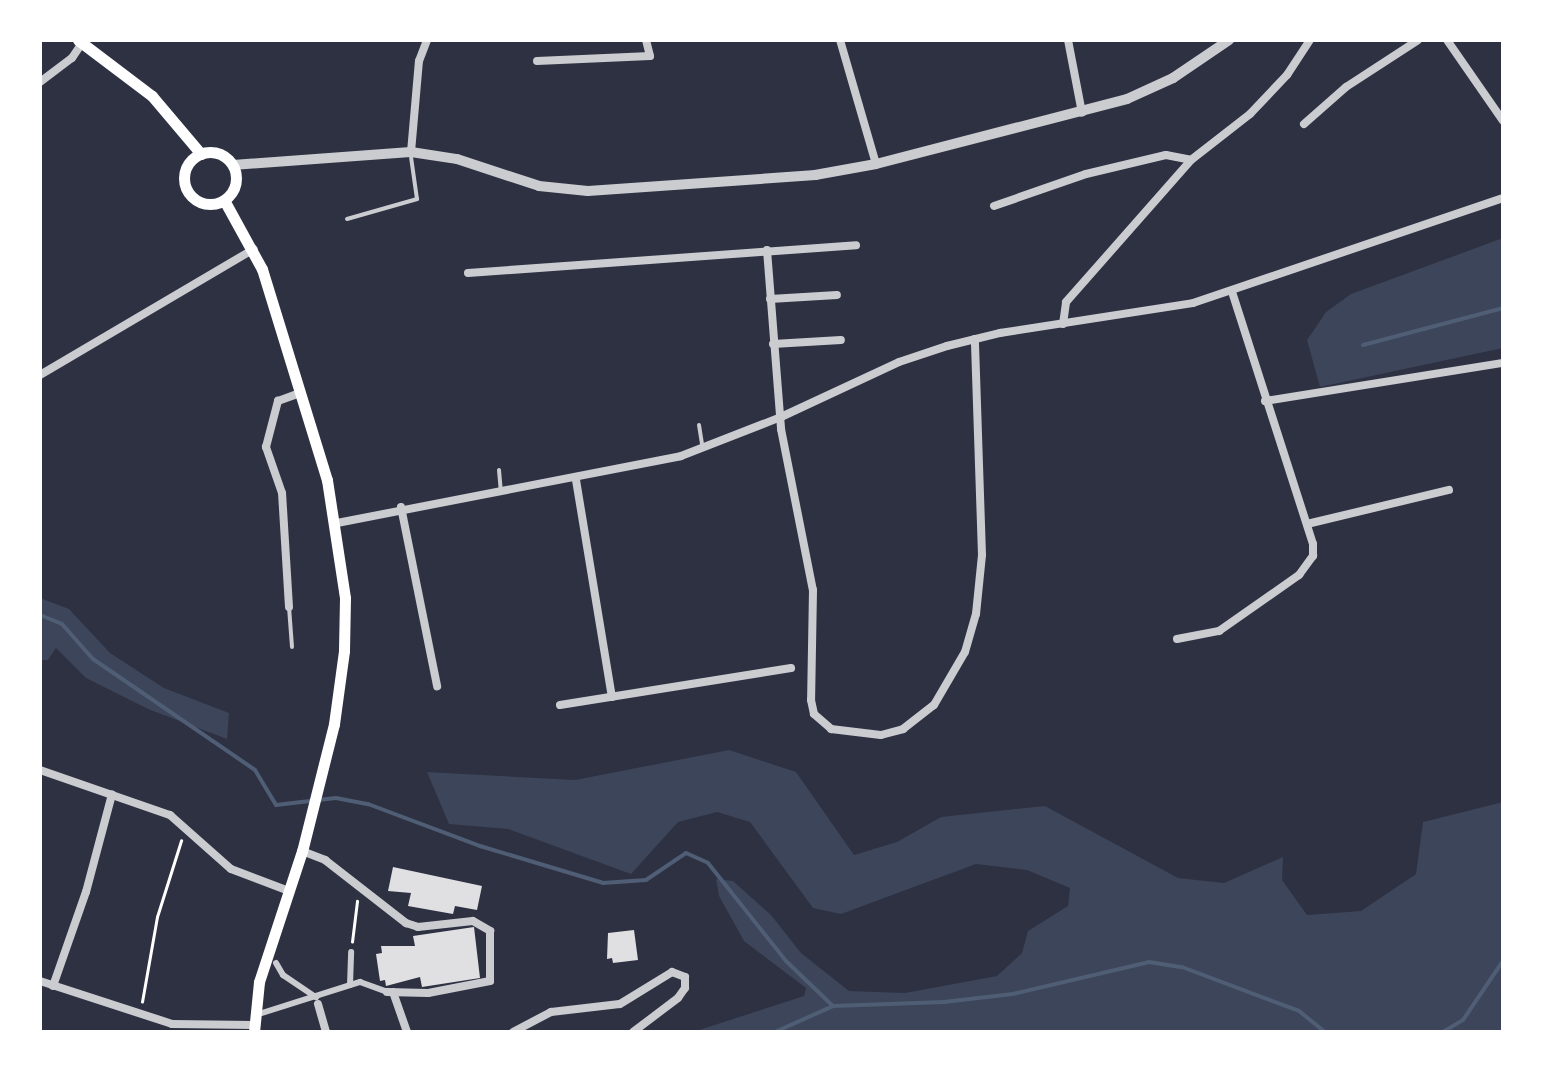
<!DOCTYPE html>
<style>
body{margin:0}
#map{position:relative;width:1543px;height:1072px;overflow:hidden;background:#2d3142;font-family:"Space Grotesk",sans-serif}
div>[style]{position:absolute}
.green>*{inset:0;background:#3c4559}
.stream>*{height:4px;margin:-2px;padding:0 2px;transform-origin:2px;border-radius:2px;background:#4f5d75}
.building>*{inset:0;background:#e0e0e3}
.path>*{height:2.5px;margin:-1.25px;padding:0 1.25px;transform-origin:1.25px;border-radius:1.25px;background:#fff}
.service>*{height:4px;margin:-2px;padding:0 2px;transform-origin:2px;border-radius:2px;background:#caccd0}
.pedestrian>*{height:6px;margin:-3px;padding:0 3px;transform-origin:3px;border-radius:3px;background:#caccd0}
.minor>*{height:8px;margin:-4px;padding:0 4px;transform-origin:4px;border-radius:4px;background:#caccd0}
.tertiary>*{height:10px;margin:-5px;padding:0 5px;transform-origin:5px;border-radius:5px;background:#caccd0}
.secondary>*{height:11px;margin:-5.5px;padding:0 5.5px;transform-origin:5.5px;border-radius:5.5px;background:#fff}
.secondary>.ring{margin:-5.5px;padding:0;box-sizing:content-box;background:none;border:11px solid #fff;border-radius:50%}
span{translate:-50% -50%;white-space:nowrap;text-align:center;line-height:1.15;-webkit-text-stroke:8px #fff;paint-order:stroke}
.frame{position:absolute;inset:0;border:42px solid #fff;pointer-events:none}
</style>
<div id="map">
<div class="green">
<i style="clip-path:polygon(1503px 238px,1503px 348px,1320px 387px,1307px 340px,1326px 312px,1351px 294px)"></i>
<i style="clip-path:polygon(40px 598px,69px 609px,110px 653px,164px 688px,229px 713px,227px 739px,148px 709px,86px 678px,56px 648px,48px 660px,40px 660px)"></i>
<i style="clip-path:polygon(729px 750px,796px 772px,854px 855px,897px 842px,941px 817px,1045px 806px,1178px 878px,1224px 883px,1283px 857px,1282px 880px,1307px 915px,1361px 911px,1416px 874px,1423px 822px,1503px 802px,1503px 1032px,693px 1032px,804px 996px,806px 988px,744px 941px,719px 896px,716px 879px,733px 881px,771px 915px,801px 953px,849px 991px,905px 993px,997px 976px,1022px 953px,1028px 931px,1068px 906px,1070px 888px,1027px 870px,976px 864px,841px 914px,813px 908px,750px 822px,717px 812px,678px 822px,631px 874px,508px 829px,449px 824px,427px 772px,575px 780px)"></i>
</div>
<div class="stream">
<i style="left:1363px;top:345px;width:145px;rotate:-14.8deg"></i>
<i style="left:40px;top:615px;width:24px;rotate:22deg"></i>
<i style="left:62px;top:624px;width:47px;rotate:48.5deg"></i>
<i style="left:93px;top:659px;width:196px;rotate:34.4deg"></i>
<i style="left:255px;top:770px;width:41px;rotate:59deg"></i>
<i style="left:276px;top:805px;width:60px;rotate:-6.7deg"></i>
<i style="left:336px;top:798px;width:33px;rotate:11deg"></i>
<i style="left:368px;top:804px;width:120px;rotate:20.6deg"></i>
<i style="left:480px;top:846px;width:128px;rotate:16.7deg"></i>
<i style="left:603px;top:883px;width:43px;rotate:-4deg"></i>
<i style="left:646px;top:880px;width:48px;rotate:-34deg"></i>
<i style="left:686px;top:853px;width:24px;rotate:24deg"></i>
<i style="left:708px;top:863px;width:125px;rotate:51.5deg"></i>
<i style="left:786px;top:961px;width:65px;rotate:43.8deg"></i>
<i style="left:775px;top:1032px;width:64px;rotate:-24.1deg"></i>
<i style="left:833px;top:1006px;width:111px;rotate:-2.1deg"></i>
<i style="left:944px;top:1002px;width:69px;rotate:-6.6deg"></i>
<i style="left:1013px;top:994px;width:140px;rotate:-13.2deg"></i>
<i style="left:1149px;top:962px;width:33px;rotate:9deg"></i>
<i style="left:1182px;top:967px;width:125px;rotate:20.6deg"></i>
<i style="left:1299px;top:1011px;width:33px;rotate:39deg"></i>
<i style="left:1443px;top:1032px;width:23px;rotate:-31deg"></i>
<i style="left:1463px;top:1020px;width:71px;rotate:-55.9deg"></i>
</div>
<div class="building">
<i style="clip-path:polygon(393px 867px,482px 886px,477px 910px,455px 906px,453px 914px,408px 906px,411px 893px,388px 891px)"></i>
<i style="clip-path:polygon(474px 927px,480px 978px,422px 987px,420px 977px,386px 986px,385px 980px,380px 981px,376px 954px,382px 953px,381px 946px,415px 946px,413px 936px)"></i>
<i style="clip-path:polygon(634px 930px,638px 960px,613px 963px,612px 958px,607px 959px,608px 933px)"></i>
</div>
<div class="path">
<i style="left:352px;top:942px;width:41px;rotate:-83deg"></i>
<i style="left:142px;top:1002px;width:86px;rotate:-80deg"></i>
<i style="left:157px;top:917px;width:80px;rotate:-72.5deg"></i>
</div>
<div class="service">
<i style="left:347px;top:219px;width:73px;rotate:-15.9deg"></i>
<i style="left:417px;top:199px;width:42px;rotate:-98.1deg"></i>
<i style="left:699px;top:425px;width:20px;rotate:81deg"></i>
<i style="left:499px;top:470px;width:21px;rotate:85deg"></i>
<i style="left:289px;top:607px;width:40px;rotate:85.7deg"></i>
</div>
<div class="pedestrian">
<i style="left:276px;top:963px;width:14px;rotate:60deg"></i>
<i style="left:283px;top:975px;width:40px;rotate:34deg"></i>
<i style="left:350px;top:985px;width:33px;rotate:-88deg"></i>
<i style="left:262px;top:1013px;width:103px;rotate:-17.6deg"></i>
<i style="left:360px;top:982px;width:29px;rotate:20deg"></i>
</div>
<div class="minor">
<i style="left:840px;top:40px;width:129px;rotate:73.8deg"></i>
<i style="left:1068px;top:40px;width:74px;rotate:79.1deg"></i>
<i style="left:1447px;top:40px;width:98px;rotate:55.3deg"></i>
<i style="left:537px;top:61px;width:113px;rotate:-2.5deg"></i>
<i style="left:650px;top:56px;width:16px;rotate:-104deg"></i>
<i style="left:40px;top:82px;width:40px;rotate:-37deg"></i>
<i style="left:72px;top:58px;width:18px;rotate:-56deg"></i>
<i style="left:1304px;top:124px;width:56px;rotate:-41.4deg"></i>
<i style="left:1346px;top:87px;width:86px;rotate:-33.1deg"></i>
<i style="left:411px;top:152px;width:91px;rotate:-85deg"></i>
<i style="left:419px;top:61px;width:22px;rotate:-69deg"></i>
<i style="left:994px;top:206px;width:97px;rotate:-19.2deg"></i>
<i style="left:1086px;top:174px;width:82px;rotate:-13.4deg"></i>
<i style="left:1166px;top:155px;width:25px;rotate:11deg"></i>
<i style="left:767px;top:250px;width:180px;rotate:85.5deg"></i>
<i style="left:781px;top:429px;width:164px;rotate:78.8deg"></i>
<i style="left:813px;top:590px;width:110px;rotate:91deg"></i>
<i style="left:811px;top:700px;width:14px;rotate:78deg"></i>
<i style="left:814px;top:714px;width:23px;rotate:41deg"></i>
<i style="left:831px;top:729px;width:50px;rotate:6.8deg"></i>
<i style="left:881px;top:735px;width:23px;rotate:-15deg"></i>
<i style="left:903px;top:729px;width:39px;rotate:-38deg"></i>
<i style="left:934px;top:705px;width:61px;rotate:-59.7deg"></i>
<i style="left:965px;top:652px;width:40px;rotate:-74deg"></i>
<i style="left:976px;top:614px;width:59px;rotate:-84.2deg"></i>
<i style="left:982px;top:555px;width:216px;rotate:-91.9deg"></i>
<i style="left:468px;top:273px;width:389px;rotate:-4.1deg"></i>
<i style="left:770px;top:299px;width:67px;rotate:-3.4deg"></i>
<i style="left:1063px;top:324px;width:22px;rotate:-82deg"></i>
<i style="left:1066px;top:302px;width:189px;rotate:-48.6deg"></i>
<i style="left:1191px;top:160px;width:75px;rotate:-37.9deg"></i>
<i style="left:1250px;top:114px;width:54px;rotate:-46.5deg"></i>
<i style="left:1287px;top:75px;width:42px;rotate:-56.7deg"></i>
<i style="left:773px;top:344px;width:68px;rotate:-3.4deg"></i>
<i style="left:40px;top:375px;width:248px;rotate:-30.5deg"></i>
<i style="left:1265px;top:401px;width:241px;rotate:-9.1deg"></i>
<i style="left:576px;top:480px;width:220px;rotate:80.6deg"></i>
<i style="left:401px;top:507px;width:183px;rotate:78.6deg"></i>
<i style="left:337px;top:523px;width:350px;rotate:-11deg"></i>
<i style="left:681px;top:456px;width:107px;rotate:-21.3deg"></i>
<i style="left:781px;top:417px;width:130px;rotate:-25deg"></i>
<i style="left:899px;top:362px;width:51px;rotate:-18.4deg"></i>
<i style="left:947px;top:346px;width:55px;rotate:-13.8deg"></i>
<i style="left:1000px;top:333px;width:195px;rotate:-8.8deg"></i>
<i style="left:1193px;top:303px;width:327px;rotate:-18.7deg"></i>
<i style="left:1307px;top:524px;width:146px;rotate:-13.5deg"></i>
<i style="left:289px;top:607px;width:114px;rotate:-93.5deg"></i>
<i style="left:282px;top:493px;width:49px;rotate:-109.2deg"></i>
<i style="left:266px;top:447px;width:48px;rotate:-75.4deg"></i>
<i style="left:278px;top:401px;width:23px;rotate:-20deg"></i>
<i style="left:1177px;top:639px;width:43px;rotate:-10.8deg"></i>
<i style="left:1219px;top:631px;width:98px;rotate:-35deg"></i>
<i style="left:1299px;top:575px;width:24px;rotate:-54deg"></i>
<i style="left:1313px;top:556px;width:12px;rotate:-90deg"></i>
<i style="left:1313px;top:544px;width:265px;rotate:-107.8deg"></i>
<i style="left:560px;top:705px;width:234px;rotate:-9.1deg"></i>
<i style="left:40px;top:770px;width:138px;rotate:19.1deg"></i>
<i style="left:170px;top:815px;width:81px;rotate:41.5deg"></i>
<i style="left:231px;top:869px;width:62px;rotate:20.8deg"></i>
<i style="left:302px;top:851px;width:25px;rotate:21deg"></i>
<i style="left:325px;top:860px;width:103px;rotate:37.9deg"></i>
<i style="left:406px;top:923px;width:13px;rotate:18deg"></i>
<i style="left:418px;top:927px;width:55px;rotate:-6.2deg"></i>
<i style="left:473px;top:921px;width:20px;rotate:30deg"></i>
<i style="left:490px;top:931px;width:50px;rotate:90deg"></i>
<i style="left:490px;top:981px;width:63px;rotate:169deg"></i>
<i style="left:428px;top:993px;width:41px;rotate:-178.6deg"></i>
<i style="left:40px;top:981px;width:139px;rotate:18deg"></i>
<i style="left:172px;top:1024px;width:81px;rotate:0.7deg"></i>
<i style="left:53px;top:986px;width:100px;rotate:-70.7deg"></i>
<i style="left:86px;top:892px;width:101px;rotate:-75.1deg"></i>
<i style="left:393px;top:992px;width:42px;rotate:70.7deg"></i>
<i style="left:318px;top:1004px;width:29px;rotate:74deg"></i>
<i style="left:513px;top:1032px;width:43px;rotate:-27.8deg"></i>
<i style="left:551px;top:1012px;width:69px;rotate:-6.6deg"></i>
<i style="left:620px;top:1004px;width:61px;rotate:-31.6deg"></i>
<i style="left:672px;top:972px;width:14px;rotate:21deg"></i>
<i style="left:685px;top:977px;width:11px;rotate:90deg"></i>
<i style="left:685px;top:988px;width:12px;rotate:125deg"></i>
<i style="left:678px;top:998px;width:56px;rotate:142.9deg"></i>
</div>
<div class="tertiary">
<i style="left:233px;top:165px;width:178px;rotate:-4.2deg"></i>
<i style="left:411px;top:152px;width:47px;rotate:8.7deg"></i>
<i style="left:457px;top:159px;width:86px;rotate:18.2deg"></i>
<i style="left:539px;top:186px;width:49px;rotate:5.8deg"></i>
<i style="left:588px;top:191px;width:228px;rotate:-4deg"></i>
<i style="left:815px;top:175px;width:62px;rotate:-10.2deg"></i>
<i style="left:876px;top:164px;width:259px;rotate:-14.5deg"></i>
<i style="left:1127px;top:99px;width:51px;rotate:-24.5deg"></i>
<i style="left:1173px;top:78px;width:68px;rotate:-34.2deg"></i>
</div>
<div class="secondary">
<i style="left:78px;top:40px;width:93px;rotate:37.1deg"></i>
<i style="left:152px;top:96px;width:76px;rotate:49.8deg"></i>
<i class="ring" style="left:184px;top:152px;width:41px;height:41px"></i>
<i style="left:224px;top:200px;width:79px;rotate:61.2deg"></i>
<i style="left:262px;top:269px;width:221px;rotate:72.9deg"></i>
<i style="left:327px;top:480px;width:119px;rotate:81.3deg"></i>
<i style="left:345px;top:598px;width:53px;rotate:91.1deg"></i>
<i style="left:344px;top:651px;width:74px;rotate:97.8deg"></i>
<i style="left:334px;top:724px;width:131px;rotate:104.1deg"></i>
<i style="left:302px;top:851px;width:138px;rotate:108.2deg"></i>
<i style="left:259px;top:982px;width:50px;rotate:95.7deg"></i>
</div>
<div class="frame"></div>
</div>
